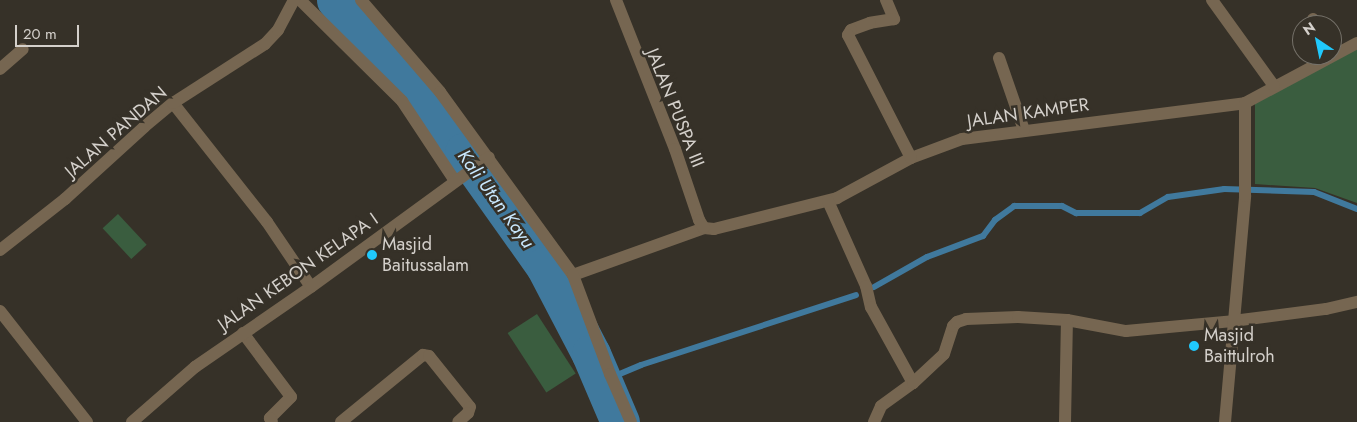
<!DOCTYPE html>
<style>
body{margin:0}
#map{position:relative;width:1357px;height:422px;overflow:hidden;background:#363128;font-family:Jost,sans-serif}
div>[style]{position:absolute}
.green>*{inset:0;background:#3a5d3f;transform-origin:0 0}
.stream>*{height:6px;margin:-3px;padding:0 3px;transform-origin:3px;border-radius:3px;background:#40799d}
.river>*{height:39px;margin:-19.5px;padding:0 19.5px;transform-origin:19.5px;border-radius:19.5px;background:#40799d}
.minor>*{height:12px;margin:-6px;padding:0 6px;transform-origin:6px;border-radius:6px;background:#766651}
.dots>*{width:14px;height:14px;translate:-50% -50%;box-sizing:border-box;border:2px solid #363128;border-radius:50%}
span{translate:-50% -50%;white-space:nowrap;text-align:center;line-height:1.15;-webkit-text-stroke:5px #363128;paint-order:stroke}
.street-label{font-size:18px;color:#d4d0cb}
.poi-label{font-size:18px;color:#d4d0cb}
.left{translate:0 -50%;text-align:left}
.water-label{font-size:19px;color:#c9e9ff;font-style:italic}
.north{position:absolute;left:1292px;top:15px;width:50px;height:50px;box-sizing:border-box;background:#363128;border:1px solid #757169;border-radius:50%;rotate:326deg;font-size:14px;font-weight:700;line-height:20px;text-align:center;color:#d4d0cb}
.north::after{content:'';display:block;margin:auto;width:18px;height:22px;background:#20c9fd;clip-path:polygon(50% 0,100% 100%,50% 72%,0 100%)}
.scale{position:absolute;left:15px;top:25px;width:64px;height:22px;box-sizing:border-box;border:2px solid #d4d0cb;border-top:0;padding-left:6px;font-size:15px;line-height:18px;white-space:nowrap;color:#d4d0cb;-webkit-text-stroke:4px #363128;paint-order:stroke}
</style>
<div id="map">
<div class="green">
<i style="clip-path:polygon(1357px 47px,1357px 203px,1315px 188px,1255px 184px,1255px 102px)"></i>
<i style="left:118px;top:214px;width:42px;height:21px;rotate:47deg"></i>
<i style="left:537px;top:314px;width:71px;height:35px;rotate:57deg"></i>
</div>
<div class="stream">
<i style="left:874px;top:287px;width:61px;rotate:-29.5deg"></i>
<i style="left:927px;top:257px;width:60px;rotate:-20.6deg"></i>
<i style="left:983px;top:236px;width:20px;rotate:-53deg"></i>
<i style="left:995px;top:220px;width:24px;rotate:-36deg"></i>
<i style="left:1014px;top:206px;width:48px"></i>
<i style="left:1062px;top:206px;width:16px;rotate:27deg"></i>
<i style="left:1076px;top:213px;width:64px"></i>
<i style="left:1140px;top:213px;width:32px;rotate:-30deg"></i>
<i style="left:1168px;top:197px;width:57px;rotate:-8.1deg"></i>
<i style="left:1224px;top:189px;width:90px;rotate:1.9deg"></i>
<i style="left:1314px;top:192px;width:46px;rotate:21.6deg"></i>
<i style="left:603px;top:381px;width:41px;rotate:-22.8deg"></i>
<i style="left:641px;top:365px;width:226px;rotate:-18deg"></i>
</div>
<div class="river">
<i style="left:336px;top:0;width:199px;rotate:49.9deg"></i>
<i style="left:464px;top:152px;width:140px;rotate:54.6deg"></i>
<i style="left:545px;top:266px;width:99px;rotate:62.4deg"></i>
<i style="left:591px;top:354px;width:74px;rotate:66.9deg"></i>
</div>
<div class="minor">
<i style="left:300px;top:0;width:144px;rotate:44.7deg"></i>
<i style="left:402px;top:101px;width:96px;rotate:56.5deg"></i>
<i style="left:361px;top:0;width:121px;rotate:49.3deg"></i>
<i style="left:440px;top:92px;width:226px;rotate:54deg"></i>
<i style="left:573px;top:275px;width:139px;rotate:-19.7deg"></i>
<i style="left:704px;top:228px;width:10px;rotate:6deg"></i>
<i style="left:714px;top:229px;width:127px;rotate:-14.1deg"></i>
<i style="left:837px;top:198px;width:84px;rotate:-28.4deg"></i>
<i style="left:911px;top:158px;width:54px;rotate:-20.4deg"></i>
<i style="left:962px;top:139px;width:285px;rotate:-7.2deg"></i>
<i style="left:1245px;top:103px;width:127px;rotate:-28.2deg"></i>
<i style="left:616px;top:0;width:160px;rotate:68.4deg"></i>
<i style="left:675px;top:149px;width:75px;rotate:71.3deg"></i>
<i style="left:699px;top:220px;width:9px;rotate:58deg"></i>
<i style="left:886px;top:0;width:21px;rotate:67deg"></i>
<i style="left:894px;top:19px;width:24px;rotate:171deg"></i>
<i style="left:870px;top:23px;width:20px;rotate:160deg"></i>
<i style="left:851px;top:30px;width:6px;rotate:121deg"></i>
<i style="left:848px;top:35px;width:138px;rotate:62.9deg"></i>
<i style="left:1212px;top:0;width:106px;rotate:54.2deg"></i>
<i style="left:1313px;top:19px;width:7px;rotate:63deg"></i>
<i style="left:999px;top:58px;width:76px;rotate:70.9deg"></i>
<i style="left:0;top:69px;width:30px;rotate:-41deg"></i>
<i style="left:173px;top:103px;width:152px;rotate:51.7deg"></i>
<i style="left:267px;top:222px;width:78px;rotate:55.9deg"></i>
<i style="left:828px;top:201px;width:93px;rotate:65.9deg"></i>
<i style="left:866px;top:286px;width:22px;rotate:77deg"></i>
<i style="left:871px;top:307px;width:87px;rotate:61.1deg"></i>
<i style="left:0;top:250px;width:83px;rotate:-38.1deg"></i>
<i style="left:65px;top:199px;width:107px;rotate:-42.3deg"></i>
<i style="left:144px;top:127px;width:38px;rotate:-40deg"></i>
<i style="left:173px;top:103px;width:109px;rotate:-32.7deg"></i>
<i style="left:265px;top:44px;width:19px;rotate:-47deg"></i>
<i style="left:278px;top:30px;width:34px;rotate:-62deg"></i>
<i style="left:573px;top:275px;width:106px;rotate:69.5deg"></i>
<i style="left:610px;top:374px;width:52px;rotate:66.4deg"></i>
<i style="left:0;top:311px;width:141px;rotate:51.9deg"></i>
<i style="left:243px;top:333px;width:80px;rotate:53.1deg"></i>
<i style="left:291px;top:397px;width:30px;rotate:135deg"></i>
<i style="left:270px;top:418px;width:4px;rotate:63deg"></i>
<i style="left:132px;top:422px;width:84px;rotate:-41.1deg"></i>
<i style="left:195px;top:367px;width:141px;rotate:-34.6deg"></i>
<i style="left:311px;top:287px;width:220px;rotate:-36.1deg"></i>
<i style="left:341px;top:422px;width:106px;rotate:-39.3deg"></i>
<i style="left:423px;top:355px;width:6px;rotate:9deg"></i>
<i style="left:429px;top:356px;width:65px;rotate:51.2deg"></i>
<i style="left:470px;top:407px;width:6px;rotate:108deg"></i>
<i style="left:468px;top:413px;width:13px;rotate:138deg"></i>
<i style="left:874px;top:422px;width:17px;rotate:-66deg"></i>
<i style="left:881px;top:406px;width:39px;rotate:-36deg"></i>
<i style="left:913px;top:383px;width:42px;rotate:-43.1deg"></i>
<i style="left:944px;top:354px;width:29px;rotate:-72deg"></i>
<i style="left:953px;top:326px;width:6px;rotate:-45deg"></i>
<i style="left:957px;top:322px;width:9px;rotate:-18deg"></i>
<i style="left:966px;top:319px;width:52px;rotate:-2.2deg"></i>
<i style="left:1018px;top:317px;width:49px;rotate:3.5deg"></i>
<i style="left:1067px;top:320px;width:60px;rotate:10.6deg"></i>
<i style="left:1126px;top:331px;width:107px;rotate:-5.3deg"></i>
<i style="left:1233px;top:321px;width:94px;rotate:-7.4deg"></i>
<i style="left:1326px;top:309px;width:32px;rotate:-13deg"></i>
<i style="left:1065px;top:422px;width:102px;rotate:-88.9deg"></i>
<i style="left:1225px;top:422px;width:227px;rotate:-84.9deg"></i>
<i style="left:1245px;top:196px;width:93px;rotate:-90deg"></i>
</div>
<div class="dots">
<i style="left:372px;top:255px;background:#20c9fd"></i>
<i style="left:1194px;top:346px;background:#20c9fd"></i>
</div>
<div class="street-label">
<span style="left:675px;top:108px;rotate:68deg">JALAN PUSPA III</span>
<span style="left:1028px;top:113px;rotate:-8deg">JALAN KAMPER</span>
<span style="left:116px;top:132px;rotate:-41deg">JALAN PANDAN</span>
<span style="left:298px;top:272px;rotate:-35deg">JALAN KEBON KELAPA I</span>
</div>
<div class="poi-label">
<span class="left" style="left:382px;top:255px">Masjid<br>Baitussalam</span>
<span class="left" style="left:1204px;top:346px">Masjid<br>Baittulroh</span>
</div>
<div class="water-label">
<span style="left:496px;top:199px;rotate:54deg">Kali Utan Kayu</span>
</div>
<div class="north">N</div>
<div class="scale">20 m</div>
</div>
